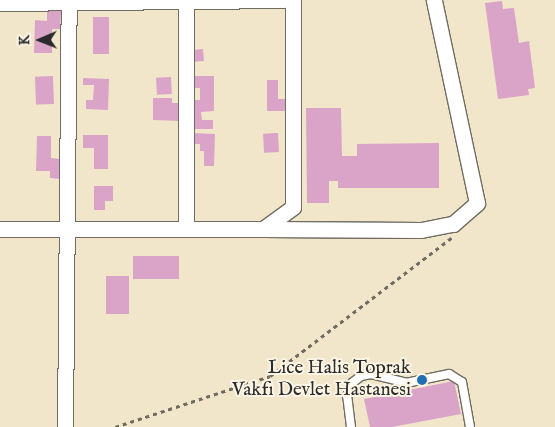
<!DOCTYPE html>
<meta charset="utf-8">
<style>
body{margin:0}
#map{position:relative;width:555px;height:427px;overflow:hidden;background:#f1e6c9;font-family:"IM FELL English",serif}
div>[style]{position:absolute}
.building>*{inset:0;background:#daa4c9;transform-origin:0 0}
.path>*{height:2.5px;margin-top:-1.25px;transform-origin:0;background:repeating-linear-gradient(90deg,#706c62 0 4px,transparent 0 8px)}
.roads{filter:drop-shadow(1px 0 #706c62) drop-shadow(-1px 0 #706c62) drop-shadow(0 1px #706c62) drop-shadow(0 -1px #706c62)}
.service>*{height:8px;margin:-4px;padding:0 4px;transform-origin:4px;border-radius:4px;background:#fff}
.minor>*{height:15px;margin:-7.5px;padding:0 7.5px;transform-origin:7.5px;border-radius:7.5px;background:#fff}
.dots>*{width:14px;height:14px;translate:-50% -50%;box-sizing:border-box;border:2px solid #fcf5e5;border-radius:50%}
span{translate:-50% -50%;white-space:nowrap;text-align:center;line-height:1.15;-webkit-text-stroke:4px #fcf5e5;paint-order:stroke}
.poi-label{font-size:19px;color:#2b2b2b}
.right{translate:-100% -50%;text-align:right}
.north{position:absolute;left:15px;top:15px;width:50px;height:50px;-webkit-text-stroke:4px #fcf5e5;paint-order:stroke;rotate:269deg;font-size:14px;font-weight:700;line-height:20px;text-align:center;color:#2b2b2b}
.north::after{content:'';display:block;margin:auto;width:18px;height:22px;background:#2b2b2b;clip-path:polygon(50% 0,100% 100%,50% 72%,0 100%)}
</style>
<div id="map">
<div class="building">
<i style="clip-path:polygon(502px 1px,503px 9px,514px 8px,519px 43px,529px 41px,535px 88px,528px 89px,529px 95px,498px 99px,485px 3px)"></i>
<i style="clip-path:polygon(47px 11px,61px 11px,60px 29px,52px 29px,52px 53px,34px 53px,35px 20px,47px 21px)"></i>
<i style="left:93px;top:17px;width:16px;height:37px"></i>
<i style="left:203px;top:49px;width:12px;height:13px;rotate:85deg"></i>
<i style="left:53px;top:76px;width:28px;height:18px;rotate:88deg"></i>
<i style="clip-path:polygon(191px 76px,214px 76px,214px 111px,201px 112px,202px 120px,213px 120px,213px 129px,193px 129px,193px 100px,200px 100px,200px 88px,191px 88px)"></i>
<i style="left:171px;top:77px;width:17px;height:15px;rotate:87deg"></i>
<i style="clip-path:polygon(83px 78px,109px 79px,108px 110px,86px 109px,86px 100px,93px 100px,94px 85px,83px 85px)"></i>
<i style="clip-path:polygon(267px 80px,278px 80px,278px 99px,285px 99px,285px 111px,267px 111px)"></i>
<i style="clip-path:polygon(153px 98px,172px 98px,172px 103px,180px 103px,180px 121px,153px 120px)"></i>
<i style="clip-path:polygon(306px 108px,341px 108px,342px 156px,357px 156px,357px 144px,439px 143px,439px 188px,338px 188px,338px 181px,329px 181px,329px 203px,307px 203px)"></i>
<i style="clip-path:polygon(193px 133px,215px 134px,214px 166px,204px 166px,204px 151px,200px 151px,200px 144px,193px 144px)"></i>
<i style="left:278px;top:133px;width:19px;height:15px;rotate:87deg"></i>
<i style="clip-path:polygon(83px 135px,108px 135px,108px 169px,94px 169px,94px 148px,83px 148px)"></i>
<i style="clip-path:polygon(37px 136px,51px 136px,51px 158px,60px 159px,60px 179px,50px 178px,50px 171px,36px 171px)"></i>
<i style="clip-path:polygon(94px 186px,113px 186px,113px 201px,105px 201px,105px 210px,94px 210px)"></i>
<i style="left:133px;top:256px;width:46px;height:23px"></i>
<i style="left:106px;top:276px;width:23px;height:38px"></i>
<i style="clip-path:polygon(454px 381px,461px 414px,392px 427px,370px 427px,364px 399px)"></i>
</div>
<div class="path">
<i style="left:115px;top:427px;width:163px;rotate:-18.2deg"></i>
<i style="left:270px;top:376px;width:228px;rotate:-37.3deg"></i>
</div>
<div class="roads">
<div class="service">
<i style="left:351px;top:427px;width:31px;rotate:-97deg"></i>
<i style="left:347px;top:396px;width:14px;rotate:-69deg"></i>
<i style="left:352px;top:383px;width:11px;rotate:-38deg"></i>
<i style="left:361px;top:376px;width:10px;rotate:-11deg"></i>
<i style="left:371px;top:374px;width:36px;rotate:14deg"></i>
<i style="left:406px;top:383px;width:44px;rotate:-11.8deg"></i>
<i style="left:449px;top:374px;width:15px;rotate:32deg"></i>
<i style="left:462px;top:382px;width:46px;rotate:79.9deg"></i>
</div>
<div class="minor">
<i style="left:186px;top:0;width:229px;rotate:90deg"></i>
<i style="left:0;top:3px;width:284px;rotate:-0.6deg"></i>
<i style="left:0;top:229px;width:263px"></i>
<i style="left:263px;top:229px;width:37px;rotate:-36deg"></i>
<i style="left:293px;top:207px;width:207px;rotate:-90deg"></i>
<i style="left:263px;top:229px;width:158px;rotate:0.4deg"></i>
<i style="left:421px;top:230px;width:33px;rotate:-11deg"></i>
<i style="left:453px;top:224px;width:32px;rotate:-41deg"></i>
<i style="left:477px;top:203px;width:208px;rotate:-102deg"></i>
<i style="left:65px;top:427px;width:427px;rotate:-89.5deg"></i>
</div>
</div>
<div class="dots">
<i style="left:422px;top:380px;background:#1f6fb2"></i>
</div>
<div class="poi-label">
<span class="right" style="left:411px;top:380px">Lice Halis Toprak<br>Vakfı Devlet Hastanesi</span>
</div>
<div class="north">K</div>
</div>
